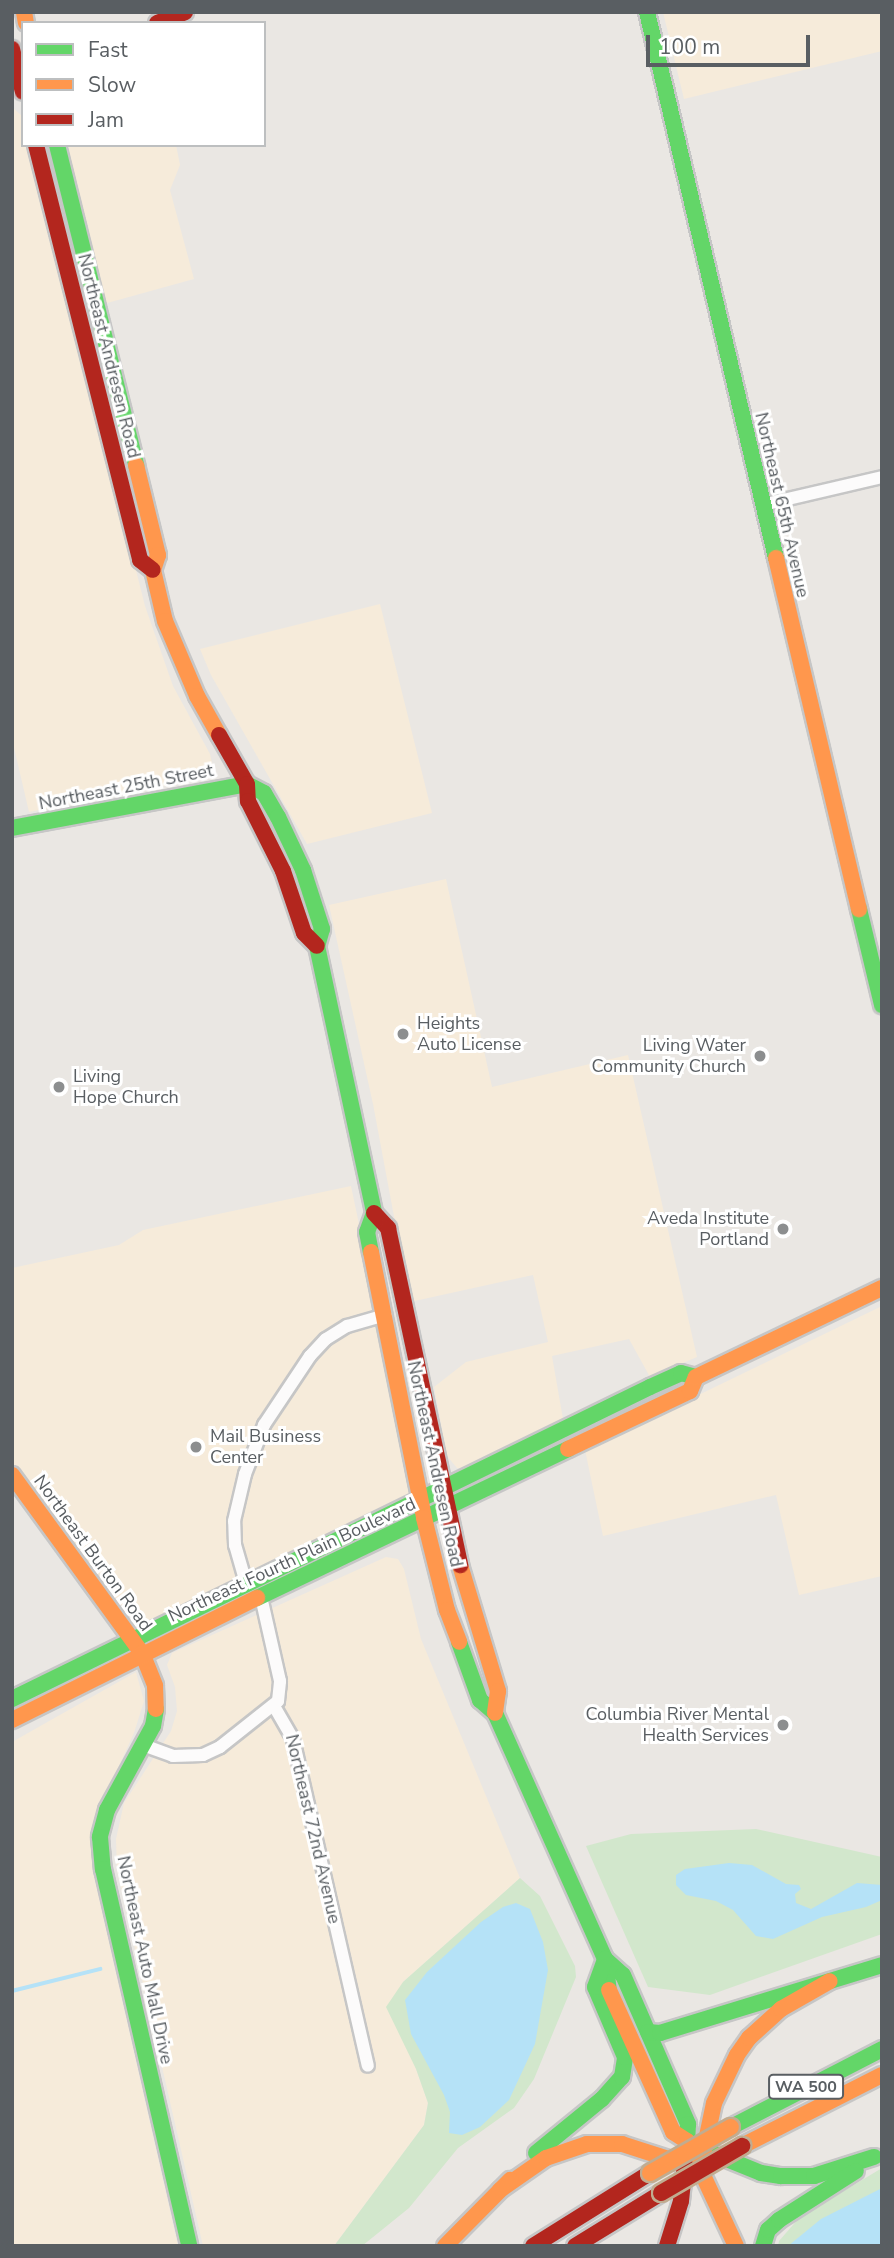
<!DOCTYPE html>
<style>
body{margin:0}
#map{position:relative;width:894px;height:2258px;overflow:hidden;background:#eae7e3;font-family:"Nunito Sans",sans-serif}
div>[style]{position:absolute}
.commercial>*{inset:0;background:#f6ebda}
.green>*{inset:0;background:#d2e7cc}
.water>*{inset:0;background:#b5e2f7}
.stream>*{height:3.5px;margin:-1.75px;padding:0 1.75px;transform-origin:1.75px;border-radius:1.75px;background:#b5e2f7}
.roads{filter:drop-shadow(2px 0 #c6c6c6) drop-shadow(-2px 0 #c6c6c6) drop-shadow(0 2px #c6c6c6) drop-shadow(0 -2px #c6c6c6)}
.street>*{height:12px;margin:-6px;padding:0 6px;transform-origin:6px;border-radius:6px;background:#fcfbfb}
.fast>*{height:16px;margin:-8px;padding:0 8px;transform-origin:8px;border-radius:8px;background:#63d668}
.slow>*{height:16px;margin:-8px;padding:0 8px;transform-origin:8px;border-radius:8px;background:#ff974d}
.jam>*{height:16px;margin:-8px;padding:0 8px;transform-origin:8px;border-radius:8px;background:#b3261e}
.bridges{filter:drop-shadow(2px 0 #c1ac90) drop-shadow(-2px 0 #c1ac90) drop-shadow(0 2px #c1ac90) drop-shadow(0 -2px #c1ac90)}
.slow-bridge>*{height:16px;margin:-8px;padding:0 8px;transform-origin:8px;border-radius:8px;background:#ff974d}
.jam-bridge>*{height:16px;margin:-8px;padding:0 8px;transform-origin:8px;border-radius:8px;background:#b3261e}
.dots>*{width:19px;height:19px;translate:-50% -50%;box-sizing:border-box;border:4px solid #fff;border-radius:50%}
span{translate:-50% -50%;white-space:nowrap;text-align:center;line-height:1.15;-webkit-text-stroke:6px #fff;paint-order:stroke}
.shield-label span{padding:2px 5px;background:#fff;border:2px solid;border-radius:5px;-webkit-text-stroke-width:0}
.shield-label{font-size:16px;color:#595e62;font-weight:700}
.street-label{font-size:18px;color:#595e62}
.poi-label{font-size:18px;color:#595e62}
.left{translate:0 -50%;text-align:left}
.right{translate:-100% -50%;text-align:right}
.frame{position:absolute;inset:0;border:14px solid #595e62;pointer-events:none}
.legend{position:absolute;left:21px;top:21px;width:245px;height:126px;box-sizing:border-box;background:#fff;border:2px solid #bdbfc0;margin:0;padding:9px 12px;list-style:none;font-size:21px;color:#595e62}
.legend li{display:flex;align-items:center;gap:14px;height:35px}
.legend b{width:35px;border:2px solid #bdbfc0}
.scale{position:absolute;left:646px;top:35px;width:164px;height:32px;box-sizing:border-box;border:4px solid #595e62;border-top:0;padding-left:9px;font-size:21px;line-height:24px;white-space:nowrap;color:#595e62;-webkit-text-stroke:5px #fff;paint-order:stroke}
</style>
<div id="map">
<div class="commercial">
<i style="clip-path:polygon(663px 12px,882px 12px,882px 51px,684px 99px)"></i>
<i style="clip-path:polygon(12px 107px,22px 116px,23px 145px,29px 145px,145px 606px,173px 686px,210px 754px,212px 763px,209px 772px,199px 779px,29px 812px,12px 739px)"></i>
<i style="clip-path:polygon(61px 145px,176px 145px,180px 165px,170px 190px,194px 279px,100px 305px)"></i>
<i style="clip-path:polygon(380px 604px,432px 813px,307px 844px,211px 675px,200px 649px)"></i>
<i style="clip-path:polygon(446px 879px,492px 1087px,628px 1055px,697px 1357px,650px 1377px,629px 1339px,552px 1356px,563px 1419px,464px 1469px,457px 1468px,447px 1456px,434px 1387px,466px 1362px,548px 1342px,533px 1275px,410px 1302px,373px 1104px,329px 905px)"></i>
<i style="clip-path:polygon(351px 1186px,414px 1485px,408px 1498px,142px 1626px,136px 1624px,12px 1462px,12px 1268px,119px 1245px,143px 1230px)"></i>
<i style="clip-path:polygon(882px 1306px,882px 1576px,799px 1595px,776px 1495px,603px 1536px,585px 1450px)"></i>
<i style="clip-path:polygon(386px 1557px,398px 1559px,404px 1569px,421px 1639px,520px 1878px,403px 1982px,416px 2069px,428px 2103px,424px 2125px,334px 2246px,203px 2246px,117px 1870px,116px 1839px,124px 1803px,171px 1731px,177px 1711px,175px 1687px,167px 1665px,172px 1653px)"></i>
<i style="clip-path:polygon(136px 1672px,144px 1701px,134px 1733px,98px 1812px,92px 1843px,93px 1872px,178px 2246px,12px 2246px,12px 1742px)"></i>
</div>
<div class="green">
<i style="clip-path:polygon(756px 1829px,882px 1857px,882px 1934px,710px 1995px,648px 1987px,586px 1846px,631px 1834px)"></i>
<i style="clip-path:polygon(520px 1878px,540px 1896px,575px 1966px,576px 1977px,534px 2079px,514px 2108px,458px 2148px,409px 2208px,362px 2246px,334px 2246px,424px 2125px,428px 2103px,416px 2069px,386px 2007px,403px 1982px)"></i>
<i style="clip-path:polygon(882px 2168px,882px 2246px,778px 2246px,779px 2241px,799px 2218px)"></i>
</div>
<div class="water">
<i style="clip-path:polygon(729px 1863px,752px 1865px,786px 1884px,799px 1885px,801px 1889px,795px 1894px,796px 1903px,811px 1909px,857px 1883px,882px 1885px,882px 1900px,866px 1907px,822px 1917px,773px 1939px,756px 1936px,733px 1910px,716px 1901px,686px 1895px,676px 1885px,676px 1875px,685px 1869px)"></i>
<i style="clip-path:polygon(516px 1903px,530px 1909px,543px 1942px,548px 1970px,535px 2044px,509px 2100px,480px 2127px,462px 2135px,449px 2133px,450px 2112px,444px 2095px,411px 2034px,405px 2000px,427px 1972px,481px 1922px,503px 1907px)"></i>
<i style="clip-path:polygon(882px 2188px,882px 2246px,788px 2246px,821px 2219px)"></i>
</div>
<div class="stream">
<i style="left:12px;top:1991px;width:91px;rotate:-14deg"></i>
</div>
<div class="roads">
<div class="street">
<i style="left:762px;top:505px;width:123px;rotate:-13.1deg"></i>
<i style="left:246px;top:1583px;width:40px;rotate:-106deg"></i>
<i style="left:235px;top:1545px;width:24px;rotate:-92deg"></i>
<i style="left:234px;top:1521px;width:48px;rotate:-76.8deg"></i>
<i style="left:245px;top:1474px;width:53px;rotate:-68.8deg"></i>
<i style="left:264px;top:1425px;width:83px;rotate:-56.3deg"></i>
<i style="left:310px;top:1356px;width:23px;rotate:-47deg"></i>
<i style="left:326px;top:1339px;width:25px;rotate:-32deg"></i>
<i style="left:347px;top:1326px;width:40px;rotate:-16deg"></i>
<i style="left:274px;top:1706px;width:38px;rotate:60deg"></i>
<i style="left:293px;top:1739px;width:335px;rotate:77.1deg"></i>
<i style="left:143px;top:1745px;width:32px;rotate:20deg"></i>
<i style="left:173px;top:1756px;width:30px;rotate:-2deg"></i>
<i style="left:203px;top:1755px;width:19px;rotate:-25deg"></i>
<i style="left:220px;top:1747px;width:74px;rotate:-38.4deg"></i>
<i style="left:278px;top:1701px;width:20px;rotate:-84deg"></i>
<i style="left:280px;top:1681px;width:86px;rotate:-102.7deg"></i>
</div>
<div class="fast">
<i style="left:647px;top:12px;width:561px;rotate:76.71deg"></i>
<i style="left:57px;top:145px;width:330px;rotate:76.1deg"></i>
<i style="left:247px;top:784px;width:19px;rotate:28deg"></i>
<i style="left:264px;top:793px;width:28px;rotate:60deg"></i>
<i style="left:278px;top:817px;width:59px;rotate:64.7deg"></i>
<i style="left:303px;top:870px;width:62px;rotate:72.1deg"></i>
<i style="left:322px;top:929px;width:18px;rotate:106deg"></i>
<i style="left:317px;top:946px;width:273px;rotate:77.9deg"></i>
<i style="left:374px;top:1213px;width:20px;rotate:110deg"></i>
<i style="left:367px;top:1232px;width:20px;rotate:79deg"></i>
<i style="left:12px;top:828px;width:239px;rotate:-10.6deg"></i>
<i style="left:859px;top:909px;width:99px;rotate:76.5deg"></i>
<i style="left:257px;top:1598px;width:345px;rotate:-25.6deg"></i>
<i style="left:459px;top:1642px;width:62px;rotate:70.1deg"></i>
<i style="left:480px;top:1700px;width:20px;rotate:41deg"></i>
<i style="left:495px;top:1713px;width:269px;rotate:65.9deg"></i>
<i style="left:605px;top:1959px;width:31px;rotate:83deg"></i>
<i style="left:12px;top:1699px;width:710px;rotate:-26.06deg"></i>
<i style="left:650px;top:1387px;width:34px;rotate:-24deg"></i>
<i style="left:681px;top:1373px;width:16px;rotate:15deg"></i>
<i style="left:156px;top:1709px;width:17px;rotate:100deg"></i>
<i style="left:153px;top:1726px;width:96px;rotate:118.7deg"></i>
<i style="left:107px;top:1810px;width:28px;rotate:105deg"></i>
<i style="left:100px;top:1837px;width:32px;rotate:85deg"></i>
<i style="left:103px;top:1869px;width:387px;rotate:77.1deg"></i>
<i style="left:605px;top:1959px;width:24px;rotate:42deg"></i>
<i style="left:623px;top:1975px;width:163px;rotate:66.4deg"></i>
<i style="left:688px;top:2124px;width:17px;rotate:93deg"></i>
<i style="left:648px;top:2032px;width:12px;rotate:5deg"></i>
<i style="left:660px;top:2033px;width:232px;rotate:-17deg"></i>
<i style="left:731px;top:2127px;width:170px;rotate:-27.3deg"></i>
<i style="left:707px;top:2151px;width:58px;rotate:22.2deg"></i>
<i style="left:761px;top:2173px;width:20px;rotate:9deg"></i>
<i style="left:781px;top:2176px;width:33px"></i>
<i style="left:814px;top:2176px;width:63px;rotate:-17.6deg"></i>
<i style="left:536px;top:2153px;width:85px;rotate:-39.3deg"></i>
<i style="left:602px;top:2099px;width:30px;rotate:-48deg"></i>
<i style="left:622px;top:2077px;width:20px;rotate:-81deg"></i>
<i style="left:625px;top:2057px;width:76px;rotate:-113.2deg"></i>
<i style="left:595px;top:1987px;width:30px;rotate:-70deg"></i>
<i style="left:763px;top:2246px;width:17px;rotate:-73deg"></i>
<i style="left:768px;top:2230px;width:15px;rotate:-42deg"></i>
<i style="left:779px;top:2220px;width:91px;rotate:-32.5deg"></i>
</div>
<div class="slow">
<i style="left:24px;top:12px;width:11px;rotate:80deg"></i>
<i style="left:136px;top:465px;width:93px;rotate:76.3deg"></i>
<i style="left:158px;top:555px;width:16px;rotate:108deg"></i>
<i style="left:153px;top:570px;width:52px;rotate:76.8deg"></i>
<i style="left:165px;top:621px;width:82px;rotate:66.9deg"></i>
<i style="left:197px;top:696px;width:45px;rotate:60.6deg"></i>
<i style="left:776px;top:558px;width:361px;rotate:76.7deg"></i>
<i style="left:371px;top:1252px;width:271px;rotate:78.7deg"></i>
<i style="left:424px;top:1518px;width:95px;rotate:76deg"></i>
<i style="left:447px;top:1610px;width:34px;rotate:69deg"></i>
<i style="left:568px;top:1449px;width:135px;rotate:-25.4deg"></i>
<i style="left:690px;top:1391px;width:15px;rotate:-67deg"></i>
<i style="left:696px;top:1377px;width:206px;rotate:-25.6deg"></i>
<i style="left:12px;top:1475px;width:220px;rotate:53.9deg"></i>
<i style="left:142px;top:1653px;width:35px;rotate:68deg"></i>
<i style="left:155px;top:1686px;width:23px;rotate:88deg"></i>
<i style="left:460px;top:1565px;width:132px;rotate:73.2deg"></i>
<i style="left:498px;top:1691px;width:22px;rotate:98deg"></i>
<i style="left:12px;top:1720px;width:274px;rotate:-26.5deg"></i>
<i style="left:609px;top:1990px;width:156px;rotate:65.7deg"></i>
<i style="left:673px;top:2132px;width:17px;rotate:33deg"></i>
<i style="left:687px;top:2141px;width:116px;rotate:65deg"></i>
<i style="left:742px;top:2146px;width:157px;rotate:-26.9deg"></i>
<i style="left:500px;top:2190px;width:56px;rotate:-34.8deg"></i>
<i style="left:546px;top:2158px;width:43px;rotate:-18.9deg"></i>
<i style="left:587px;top:2144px;width:35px"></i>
<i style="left:622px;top:2144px;width:82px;rotate:17.8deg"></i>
<i style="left:700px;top:2169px;width:67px;rotate:-78deg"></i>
<i style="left:714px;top:2103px;width:53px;rotate:-64.4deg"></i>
<i style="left:737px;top:2055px;width:21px;rotate:-55deg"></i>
<i style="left:749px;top:2038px;width:43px;rotate:-42.2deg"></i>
<i style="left:781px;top:2009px;width:56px;rotate:-29.7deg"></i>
<i style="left:445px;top:2246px;width:93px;rotate:-45.4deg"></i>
</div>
<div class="jam">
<i style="left:157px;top:23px;width:30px;rotate:-21deg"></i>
<i style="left:12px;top:49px;width:44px;rotate:75.7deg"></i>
<i style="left:36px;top:145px;width:428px;rotate:75.9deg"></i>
<i style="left:140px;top:560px;width:16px;rotate:38deg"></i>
<i style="left:219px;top:735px;width:56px;rotate:60.3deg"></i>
<i style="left:247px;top:784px;width:17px;rotate:87deg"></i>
<i style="left:248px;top:801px;width:78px;rotate:63.4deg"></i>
<i style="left:283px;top:871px;width:65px;rotate:71.3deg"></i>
<i style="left:304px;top:933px;width:18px;rotate:45deg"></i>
<i style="left:374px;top:1213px;width:21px;rotate:47deg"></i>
<i style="left:388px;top:1228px;width:345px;rotate:77.9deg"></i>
<i style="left:533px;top:2246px;width:138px;rotate:-32deg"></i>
<i style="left:575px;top:2246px;width:101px;rotate:-31.6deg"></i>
<i style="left:667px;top:2246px;width:47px;rotate:-72.7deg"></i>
<i style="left:681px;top:2201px;width:37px;rotate:-84deg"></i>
</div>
</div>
<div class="bridges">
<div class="slow-bridge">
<i style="left:650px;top:2173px;width:93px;rotate:-29.6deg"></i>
</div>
<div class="jam-bridge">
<i style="left:661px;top:2193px;width:94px;rotate:-30.1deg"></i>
</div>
</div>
<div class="dots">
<i style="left:403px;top:1034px;background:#8c8e8f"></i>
<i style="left:760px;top:1056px;background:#8c8e8f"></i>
<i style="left:59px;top:1087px;background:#8c8e8f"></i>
<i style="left:783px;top:1229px;background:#8c8e8f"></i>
<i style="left:196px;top:1447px;background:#8c8e8f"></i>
<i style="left:783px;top:1725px;background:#8c8e8f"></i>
</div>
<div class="shield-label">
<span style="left:806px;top:2087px">WA 500</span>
</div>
<div class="street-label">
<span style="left:109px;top:356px;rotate:76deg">Northeast Andresen Road</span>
<span style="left:782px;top:505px;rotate:77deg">Northeast 65th Avenue</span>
<span style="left:126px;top:787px;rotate:-11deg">Northeast 25th Street</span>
<span style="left:435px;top:1464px;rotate:78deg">Northeast Andresen Road</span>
<span style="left:93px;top:1553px;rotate:54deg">Northeast Burton Road</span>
<span style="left:292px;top:1560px;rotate:-25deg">Northeast Fourth Plain Boulevard</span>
<span style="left:313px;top:1829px;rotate:77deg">Northeast 72nd Avenue</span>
<span style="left:145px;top:1960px;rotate:78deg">Northeast Auto Mall Drive</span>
</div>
<div class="poi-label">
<span class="left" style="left:417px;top:1034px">Heights<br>Auto License</span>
<span class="right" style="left:746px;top:1056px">Living Water<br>Community Church</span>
<span class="left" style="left:73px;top:1087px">Living<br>Hope Church</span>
<span class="right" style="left:769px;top:1229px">Aveda Institute<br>Portland</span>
<span class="left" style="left:210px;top:1447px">Mail Business<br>Center</span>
<span class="right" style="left:769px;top:1725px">Columbia River Mental<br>Health Services</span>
</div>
<div class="frame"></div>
<ul class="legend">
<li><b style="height:9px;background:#63d668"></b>Fast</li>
<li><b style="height:9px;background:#ff974d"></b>Slow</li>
<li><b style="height:9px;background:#b3261e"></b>Jam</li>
</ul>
<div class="scale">100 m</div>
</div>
